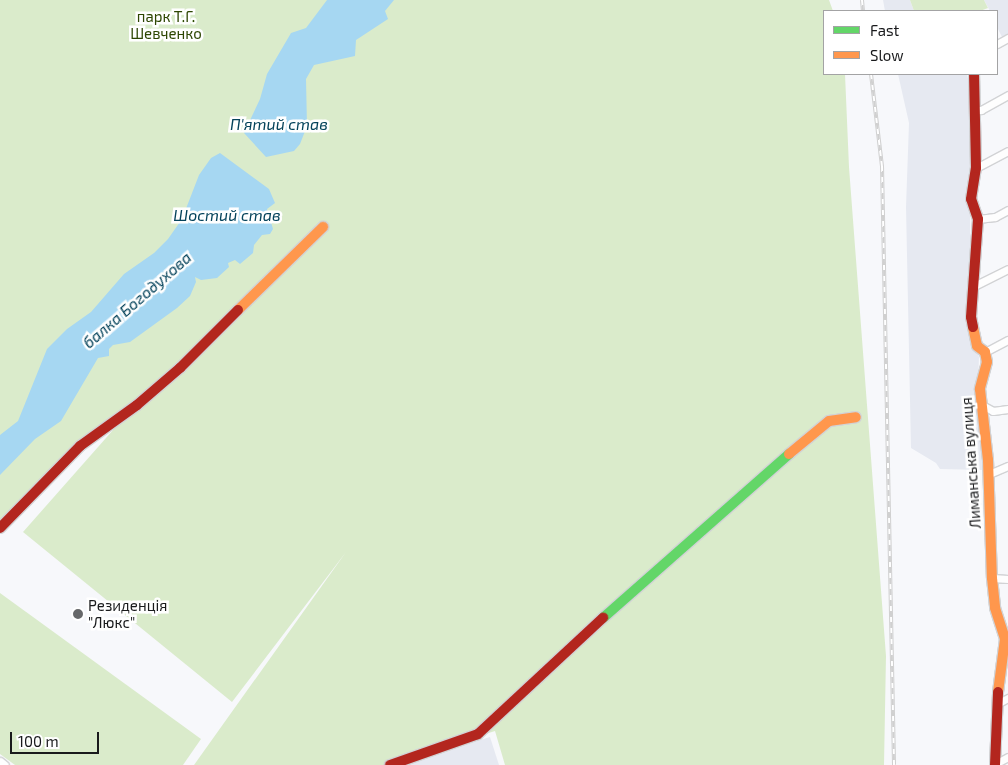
<!DOCTYPE html>
<meta charset="utf-8">
<style>
body{margin:0}
#map{position:relative;width:1008px;height:765px;overflow:hidden;background:#f7f8fb;font-family:"Exo 2",sans-serif}
div>[style]{position:absolute}
.built>*{inset:0;background:#e6e9f1}
.green>*{inset:0;background:#daebcb}
.water>*{inset:0;background:#a6d7f2}
.roads{filter:drop-shadow(1px 0 #d2d3d5) drop-shadow(-1px 0 #d2d3d5) drop-shadow(0 1px #d2d3d5) drop-shadow(0 -1px #d2d3d5)}
.street>*{height:7px;margin:-3.5px;padding:0 3.5px;transform-origin:3.5px;border-radius:3.5px;background:#fefefe}
.fast>*{height:10px;margin:-5px;padding:0 5px;transform-origin:5px;border-radius:5px;background:#63d668}
.slow>*{height:10px;margin:-5px;padding:0 5px;transform-origin:5px;border-radius:5px;background:#ff974d}
.jam>*{height:10px;margin:-5px;padding:0 5px;transform-origin:5px;border-radius:5px;background:#b3261e}
.rail>*{height:4px;margin-top:-2px;transform-origin:0;background:repeating-linear-gradient(90deg,#fff 0 5.5px,#d0d0d0 0 11px);box-sizing:border-box;border-block:1px solid #d0d0d0}
.dots>*{width:14px;height:14px;translate:-50% -50%;box-sizing:border-box;border:2px solid #fff;border-radius:50%}
span{translate:-50% -50%;white-space:nowrap;text-align:center;line-height:1.15;-webkit-text-stroke:5px #fff;paint-order:stroke}
.park-label{font-size:15px;color:#2d4602}
.street-label{font-size:15px;color:#191a1c}
.poi-label{font-size:15px;color:#191a1c}
.left{translate:0 -50%;text-align:left}
.water-label{font-size:16px;color:#05435b;font-style:italic}
.legend{position:absolute;left:823px;top:10px;width:175px;height:65px;box-sizing:border-box;background:#fff;border:1px solid #a3a3a4;margin:0;padding:6px 9px;list-style:none;font-size:15px;color:#191a1c}
.legend li{display:flex;align-items:center;gap:10px;height:25px}
.legend b{width:25px;border:1px solid #a3a3a4}
.scale{position:absolute;left:10px;top:732px;width:89px;height:22px;box-sizing:border-box;border:2px solid #191a1c;border-top:0;padding-left:6px;font-size:15px;line-height:18px;white-space:nowrap;color:#191a1c;-webkit-text-stroke:4px #fff;paint-order:stroke}
</style>
<div id="map">
<div class="built">
<i style="clip-path:polygon(883px 0,910px 0,914px 11px,885px 11px)"></i>
<i style="clip-path:polygon(984px 0,1008px 0,1008px 34px,1002px 37px,997px 27px,997px 11px,990px 11px)"></i>
<i style="clip-path:polygon(898px 74px,967px 74px,972px 97px,970px 139px,970px 337px,979px 357px,978px 384px,984px 470px,940px 469px,936px 463px,911px 448px,906px 207px,909px 123px)"></i>
<i style="clip-path:polygon(490px 737px,499px 765px,409px 765px,480px 740px)"></i>
</div>
<div class="green">
<i style="clip-path:polygon(0 0,829px 0,833px 11px,824px 11px,824px 74px,845px 74px,849px 167px,886px 656px,884px 765px,505px 765px,495px 731px,387px 765px,194px 765px,346px 552px,232px 702px,23px 532px,136px 404px,134px 402px,0 524px)"></i>
<i style="clip-path:polygon(910px 0,984px 0,988px 8px,980px 11px,914px 11px)"></i>
<i style="clip-path:polygon(0 593px,201px 739px,183px 765px,15px 765px,0 754px)"></i>
</div>
<div class="water">
<i style="clip-path:polygon(327px 0,394px 0,385px 11px,388px 19px,356px 40px,355px 56px,314px 65px,306px 79px,307px 126px,300px 144px,294px 151px,266px 157px,244px 133px,260px 99px,267px 74px,291px 33px,306px 28px)"></i>
<i style="clip-path:polygon(220px 153px,269px 189px,275px 203px,267px 209px,273px 229px,270px 234px,262px 235px,254px 245px,253px 253px,240px 264px,235px 260px,228px 263px,229px 267px,217px 278px,201px 280px,195px 277px,196px 282px,190px 296px,177px 308px,130px 342px,113px 345px,109px 349px,109px 356px,98px 358px,61px 421px,35px 439px,0 475px,0 435px,18px 421px,47px 349px,67px 329px,91px 312px,124px 274px,154px 253px,168px 239px,182px 219px,199px 175px,211px 158px)"></i>
</div>
<div class="roads">
<div class="street">
<i style="left:997px;top:44px;width:13px;rotate:-29deg"></i>
<i style="left:976px;top:110px;width:5px"></i>
<i style="left:981px;top:110px;width:31px;rotate:-29deg"></i>
<i style="left:976px;top:168px;width:36px;rotate:-28deg"></i>
<i style="left:978px;top:219px;width:17px;rotate:-7deg"></i>
<i style="left:995px;top:217px;width:15px;rotate:-28deg"></i>
<i style="left:972px;top:287px;width:40px;rotate:-26.6deg"></i>
<i style="left:985px;top:352px;width:26px;rotate:-28deg"></i>
<i style="left:984px;top:406px;width:10px;rotate:29deg"></i>
<i style="left:993px;top:411px;width:15px;rotate:-8deg"></i>
<i style="left:989px;top:474px;width:21px;rotate:-23deg"></i>
<i style="left:992px;top:578px;width:16px;rotate:4deg"></i>
<i style="left:997px;top:704px;width:13px;rotate:-29deg"></i>
<i style="left:0;top:761px;width:6px;rotate:39deg"></i>
<i style="left:995px;top:764px;width:15px;rotate:-28deg"></i>
</div>
<div class="fast">
<i style="left:603px;top:618px;width:248px;rotate:-41.4deg"></i>
</div>
<div class="slow">
<i style="left:238px;top:310px;width:119px;rotate:-44.3deg"></i>
<i style="left:973px;top:327px;width:19px;rotate:78deg"></i>
<i style="left:977px;top:346px;width:10px;rotate:37deg"></i>
<i style="left:985px;top:352px;width:10px;rotate:79deg"></i>
<i style="left:987px;top:362px;width:28px;rotate:105deg"></i>
<i style="left:980px;top:389px;width:71px;rotate:83.6deg"></i>
<i style="left:988px;top:460px;width:118px;rotate:88.1deg"></i>
<i style="left:992px;top:578px;width:30px;rotate:84deg"></i>
<i style="left:995px;top:608px;width:33px;rotate:72deg"></i>
<i style="left:1005px;top:639px;width:53px;rotate:97.5deg"></i>
<i style="left:789px;top:454px;width:52px;rotate:-39.5deg"></i>
<i style="left:829px;top:421px;width:27px;rotate:-8deg"></i>
</div>
<div class="jam">
<i style="left:973px;top:327px;width:10px;rotate:-101deg"></i>
<i style="left:971px;top:317px;width:98px;rotate:-85.9deg"></i>
<i style="left:978px;top:219px;width:21px;rotate:-109deg"></i>
<i style="left:971px;top:199px;width:31px;rotate:-81deg"></i>
<i style="left:976px;top:168px;width:94px;rotate:-91.2deg"></i>
<i style="left:0;top:528px;width:115px;rotate:-45.7deg"></i>
<i style="left:80px;top:446px;width:70px;rotate:-35.7deg"></i>
<i style="left:137px;top:405px;width:57px;rotate:-40.7deg"></i>
<i style="left:180px;top:368px;width:82px;rotate:-45deg"></i>
<i style="left:390px;top:765px;width:93px;rotate:-19.4deg"></i>
<i style="left:478px;top:734px;width:171px;rotate:-42.9deg"></i>
<i style="left:995px;top:765px;width:73px;rotate:-87.6deg"></i>
</div>
</div>
<div class="rail">
<i style="left:862px;top:0;width:11px;rotate:85deg"></i>
<i style="left:871px;top:74px;width:93px;rotate:83.2deg"></i>
<i style="left:882px;top:166px;width:599px;rotate:88.85deg"></i>
</div>
<div class="dots">
<i style="left:78px;top:614px;background:#67686a"></i>
</div>
<div class="park-label">
<span style="left:166px;top:25px">парк Т.Г.<br>Шевченко</span>
</div>
<div class="street-label">
<span style="left:971px;top:463px;rotate:-94deg">Лиманська вулиця</span>
</div>
<div class="poi-label">
<span class="left" style="left:88px;top:614px">Резиденція<br>"Люкс"</span>
</div>
<div class="water-label">
<span style="left:279px;top:124px">П'ятий став</span>
<span style="left:227px;top:215px">Шостий став</span>
<span style="left:137px;top:300px;rotate:-41deg">балка Богодухова</span>
</div>
<ul class="legend">
<li><b style="height:6px;background:#63d668"></b>Fast</li>
<li><b style="height:6px;background:#ff974d"></b>Slow</li>
</ul>
<div class="scale">100 m</div>
</div>
